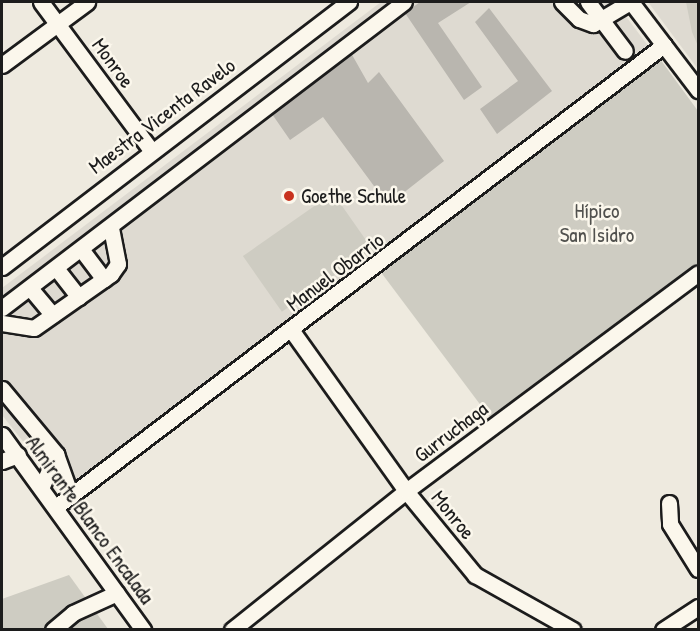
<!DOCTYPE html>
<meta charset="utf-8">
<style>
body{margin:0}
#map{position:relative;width:700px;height:631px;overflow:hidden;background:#eeeadf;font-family:"Patrick Hand",sans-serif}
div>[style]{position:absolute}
.built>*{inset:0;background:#dedad1}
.green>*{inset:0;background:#ceccc2;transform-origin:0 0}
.building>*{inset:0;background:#b9b6af}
.roads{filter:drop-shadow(2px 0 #1c1c1c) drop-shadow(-2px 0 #1c1c1c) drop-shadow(0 2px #1c1c1c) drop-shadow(0 -2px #1c1c1c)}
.minor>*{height:15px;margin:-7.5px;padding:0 7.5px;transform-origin:7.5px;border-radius:7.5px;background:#fbf7ec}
.dots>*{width:16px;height:16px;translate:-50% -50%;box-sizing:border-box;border:3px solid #fbf7ec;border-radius:50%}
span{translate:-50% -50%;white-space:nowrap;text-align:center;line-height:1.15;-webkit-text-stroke:5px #fbf7ec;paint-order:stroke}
.street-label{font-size:21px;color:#1c1c1c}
.poi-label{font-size:21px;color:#1c1c1c}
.left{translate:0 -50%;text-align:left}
.park-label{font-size:21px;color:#51514e}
.frame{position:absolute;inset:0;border:3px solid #1c1c1c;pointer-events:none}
</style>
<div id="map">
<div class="built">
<i style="clip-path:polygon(381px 2px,615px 2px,649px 47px,64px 493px,2px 415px,2px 288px)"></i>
<i style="clip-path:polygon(648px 2px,698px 2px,698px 69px)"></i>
</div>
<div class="green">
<i style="clip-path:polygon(686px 2px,698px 2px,698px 46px,692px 32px)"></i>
<i style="clip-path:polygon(660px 59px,698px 111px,698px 263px,491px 419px,380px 271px)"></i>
<i style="left:333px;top:193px;width:68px;height:110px;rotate:55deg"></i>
<i style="clip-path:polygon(69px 575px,108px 629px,2px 630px,2px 599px)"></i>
</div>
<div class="building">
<i style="clip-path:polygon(420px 2px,471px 2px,438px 23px,482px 87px,464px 100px,405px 13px)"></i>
<i style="clip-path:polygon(489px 8px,552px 91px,497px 134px,480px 109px,518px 81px,475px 22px)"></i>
<i style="clip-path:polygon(351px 53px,368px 83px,379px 72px,444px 161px,388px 205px,323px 117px,290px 140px,272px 114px)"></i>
</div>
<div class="roads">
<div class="minor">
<i style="left:41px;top:2px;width:184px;rotate:53.4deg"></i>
<i style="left:562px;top:2px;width:24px;rotate:45deg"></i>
<i style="left:579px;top:19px;width:15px;rotate:20deg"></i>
<i style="left:593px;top:24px;width:43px;rotate:-30.7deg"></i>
<i style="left:588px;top:2px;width:61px;rotate:52.9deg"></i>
<i style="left:631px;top:2px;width:111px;rotate:52.7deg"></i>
<i style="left:2px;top:65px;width:106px;rotate:-36.5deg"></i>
<i style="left:81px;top:249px;width:38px;rotate:53deg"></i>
<i style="left:2px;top:267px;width:437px;rotate:-37.4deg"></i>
<i style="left:56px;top:268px;width:37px;rotate:52deg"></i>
<i style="left:30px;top:288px;width:35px;rotate:50deg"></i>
<i style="left:2px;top:308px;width:505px;rotate:-37.28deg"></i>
<i style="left:2px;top:323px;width:32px;rotate:9deg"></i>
<i style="left:34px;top:328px;width:94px;rotate:-35deg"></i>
<i style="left:111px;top:274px;width:12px;rotate:-55deg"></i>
<i style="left:118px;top:264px;width:38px;rotate:-101deg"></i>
<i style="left:292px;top:331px;width:196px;rotate:54.5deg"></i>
<i style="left:406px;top:491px;width:109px;rotate:50.6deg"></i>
<i style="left:475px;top:575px;width:112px;rotate:29.3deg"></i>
<i style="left:2px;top:389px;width:85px;rotate:50.3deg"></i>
<i style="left:56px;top:454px;width:45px;rotate:70.3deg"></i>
<i style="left:2px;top:435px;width:241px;rotate:54.1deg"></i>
<i style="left:2px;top:461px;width:17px;rotate:-21deg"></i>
<i style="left:42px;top:486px;width:35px;rotate:-66deg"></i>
<i style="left:669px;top:503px;width:21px;rotate:87deg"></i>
<i style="left:670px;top:524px;width:53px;rotate:58.1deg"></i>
<i style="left:57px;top:506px;width:762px;rotate:-37.22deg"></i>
<i style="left:53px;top:630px;width:26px;rotate:-40deg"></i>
<i style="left:73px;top:613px;width:48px;rotate:-24.4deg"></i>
<i style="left:232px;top:630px;width:223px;rotate:-38.6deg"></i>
<i style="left:406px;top:491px;width:364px;rotate:-36.7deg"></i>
<i style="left:663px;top:630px;width:42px;rotate:-33.3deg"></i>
</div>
</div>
<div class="dots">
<i style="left:289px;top:196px;background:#c8321e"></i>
</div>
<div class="street-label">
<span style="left:113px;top:63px;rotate:54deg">Monroe</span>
<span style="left:162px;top:116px;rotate:-37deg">Maestra Vicenta Ravelo</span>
<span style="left:335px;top:272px;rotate:-37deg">Manuel Obarrio</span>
<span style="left:451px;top:432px;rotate:-37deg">Gurruchaga</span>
<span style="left:453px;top:515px;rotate:51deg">Monroe</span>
<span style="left:90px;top:520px;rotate:54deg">Almirante Blanco Encalada</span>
</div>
<div class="poi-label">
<span class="left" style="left:301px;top:196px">Goethe Schule</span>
</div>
<div class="park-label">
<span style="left:597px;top:223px">Hípico<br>San Isidro</span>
</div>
<div class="frame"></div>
</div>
